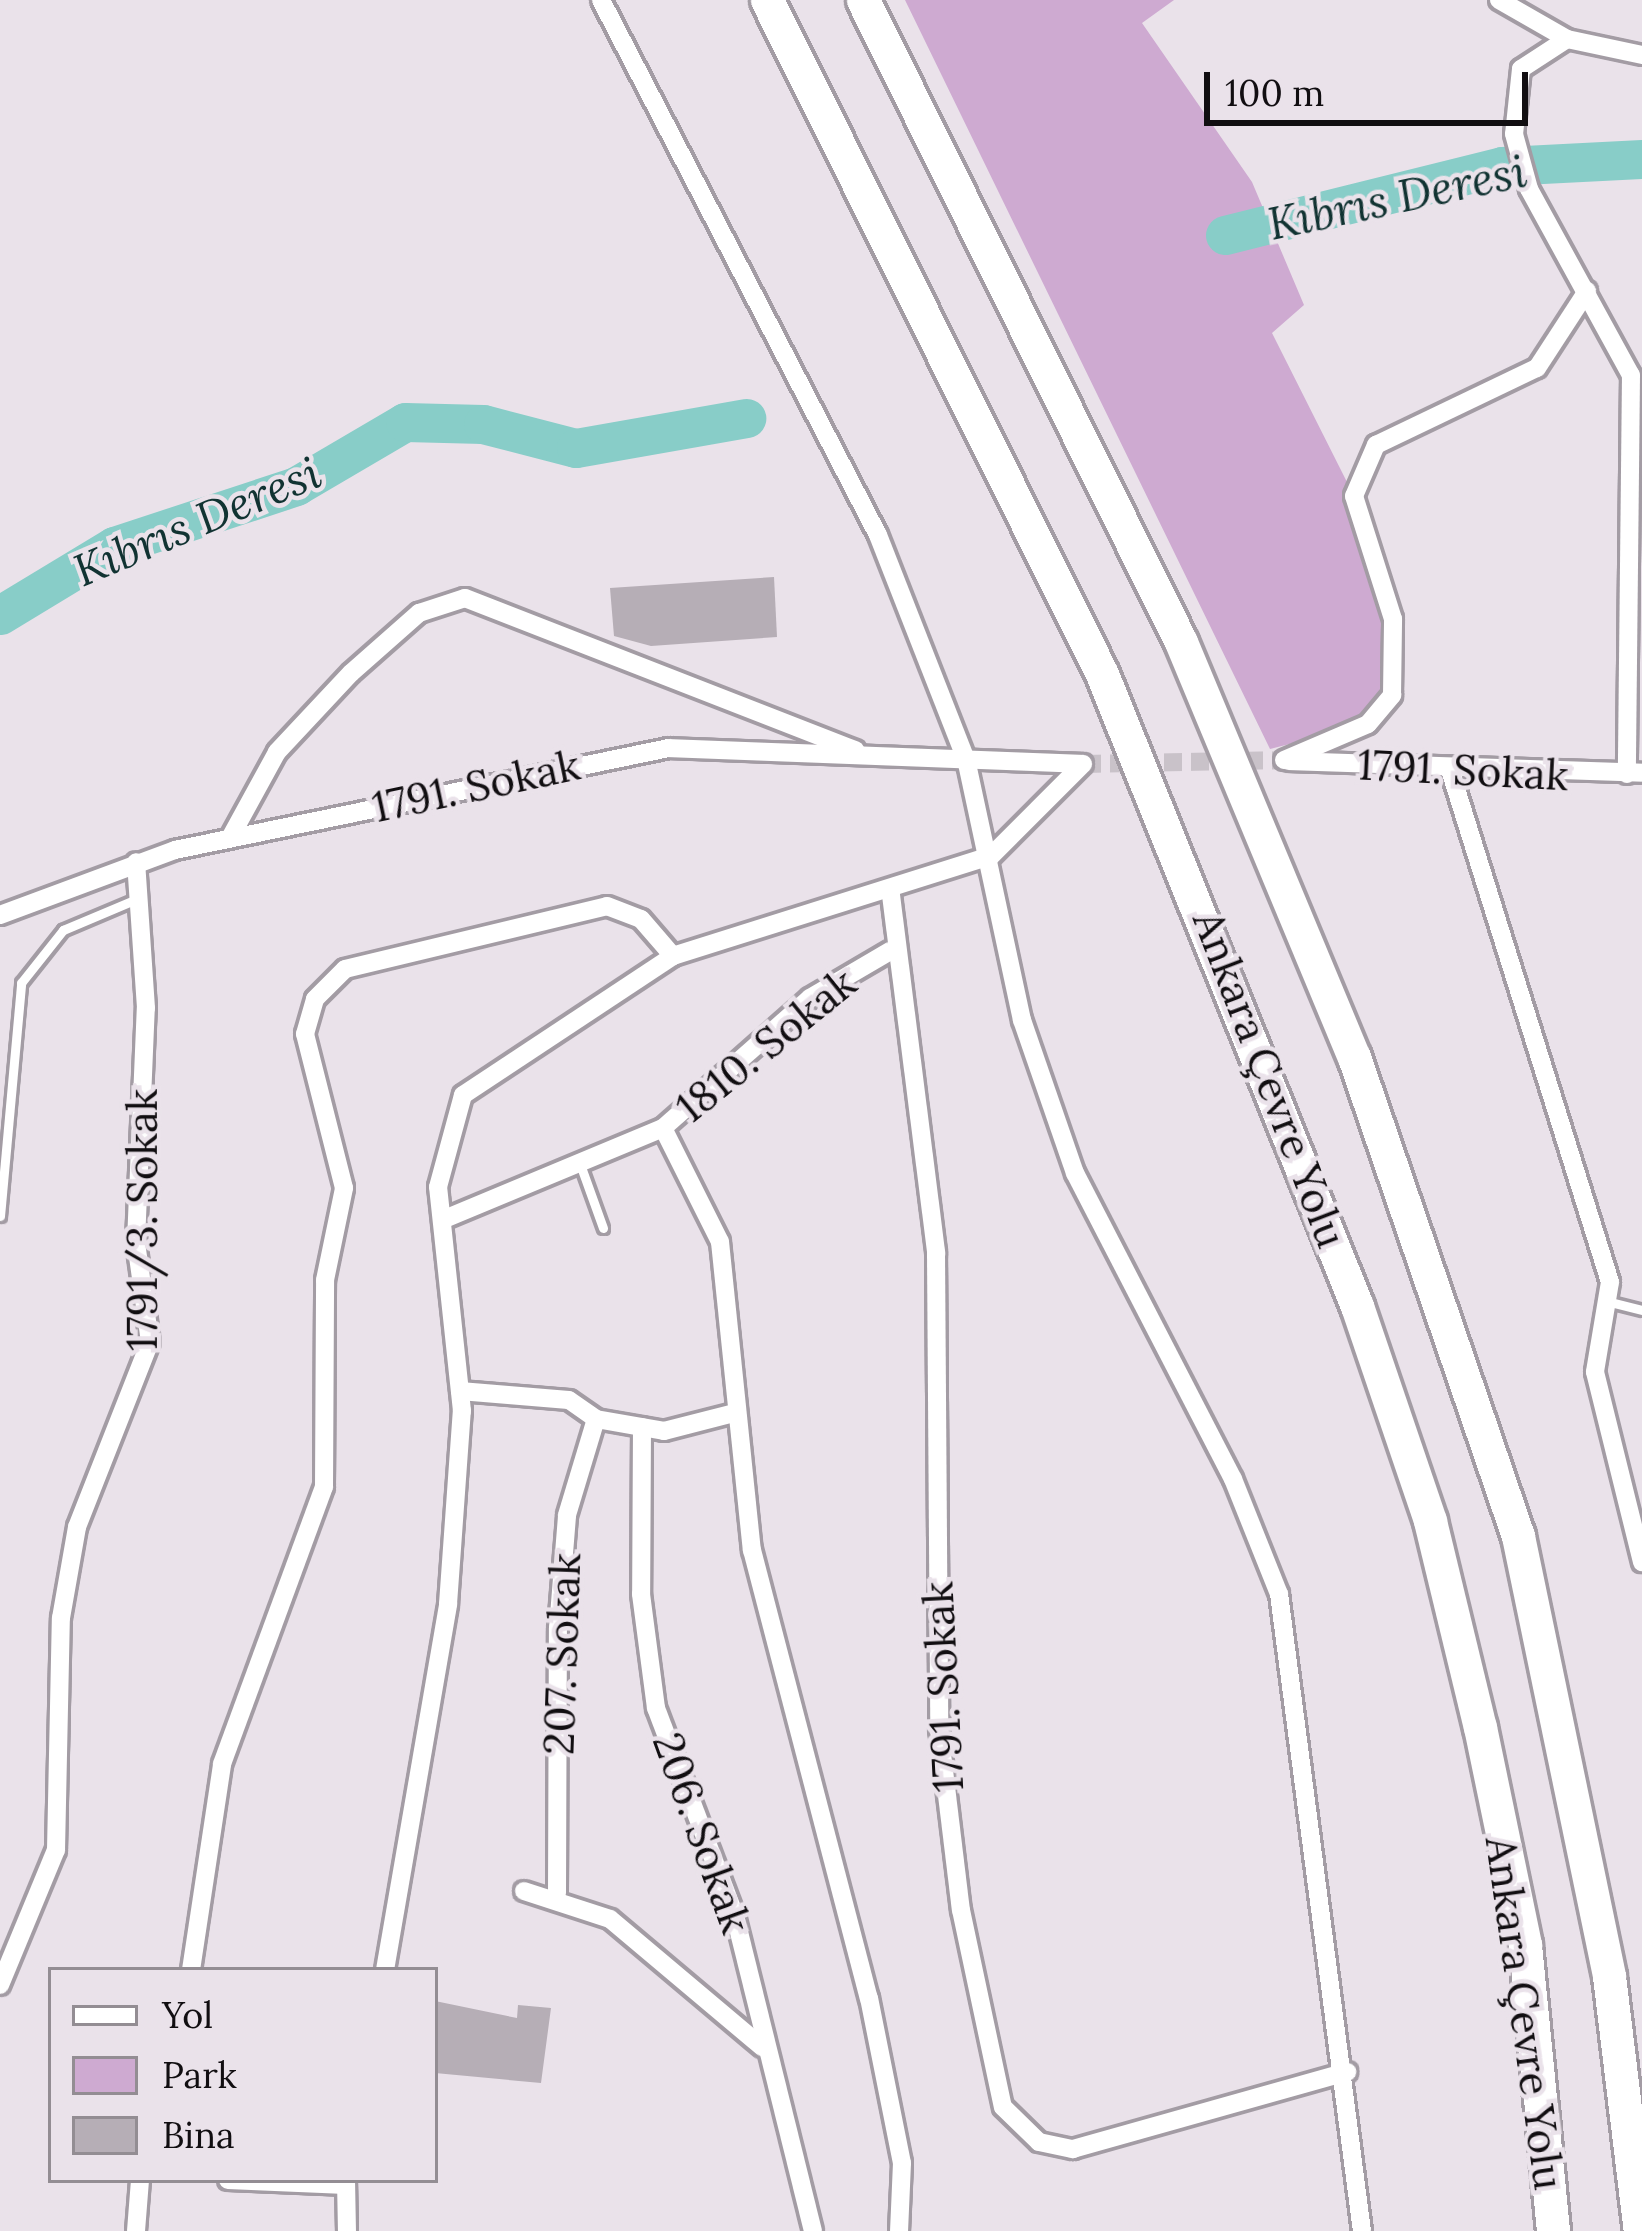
<!DOCTYPE html>
<meta charset="utf-8">
<style>
body{margin:0}
#map{position:relative;width:1642px;height:2231px;overflow:hidden;background:#eae2ea;font-family:Lora,serif}
div>[style]{position:absolute}
.green>*{inset:0;background:#ceaad1}
.river>*{height:39px;margin:-19.5px;padding:0 19.5px;transform-origin:19.5px;border-radius:19.5px;background:#88cdc8}
.building>*{inset:0;background:#b6aeb6}
.minor-tunnel>*{height:18px;margin-top:-9px;transform-origin:0;background:repeating-linear-gradient(90deg,#c9c2c9 0 18px,transparent 0 27px)}
.roads{filter:drop-shadow(3px 0 #a39ca4) drop-shadow(-3px 0 #a39ca4) drop-shadow(0 3px #a39ca4) drop-shadow(0 -3px #a39ca4)}
.service>*{height:9px;margin:-4.5px;padding:0 4.5px;transform-origin:4.5px;border-radius:4.5px;background:#fff}
.minor>*{height:18px;margin:-9px;padding:0 9px;transform-origin:9px;border-radius:9px;background:#fff}
.motorway>*{height:33px;margin:-16.5px;padding:0 16.5px;transform-origin:16.5px;border-radius:16.5px;background:#fff}
span{translate:-50% -50%;white-space:nowrap;text-align:center;line-height:1.15;-webkit-text-stroke:9px #eae2ea;paint-order:stroke}
.street-label{font-size:42px;color:#110e11}
.water-label{font-size:45px;color:#113332;font-style:italic}
.legend{position:absolute;left:48px;top:1967px;width:390px;height:216px;box-sizing:border-box;background:#eae2ea;border:3px solid #938d93;margin:0;padding:15px 21px;list-style:none;font-size:36px;color:#110e11}
.legend li{display:flex;align-items:center;gap:24px;height:60px}
.legend b{width:60px;border:3px solid #938d93}
.scale{position:absolute;left:1204px;top:72px;width:324px;height:54px;box-sizing:border-box;border:6px solid #110e11;border-top:0;padding-left:15px;font-size:36px;line-height:42px;white-space:nowrap;color:#110e11;-webkit-text-stroke:9px #eae2ea;paint-order:stroke}
</style>
<div id="map">
<div class="green">
<i style="clip-path:polygon(905px 0,1174px 0,1142px 23px,1252px 182px,1304px 305px,1272px 333px,1354px 496px,1397px 666px,1368px 724px,1270px 749px)"></i>
</div>
<div class="river">
<i style="left:1225px;top:235px;width:285px;rotate:-14deg"></i>
<i style="left:1502px;top:166px;width:140px;rotate:-2.9deg"></i>
<i style="left:0;top:615px;width:133px;rotate:-31.2deg"></i>
<i style="left:114px;top:546px;width:192px;rotate:-18.2deg"></i>
<i style="left:296px;top:486px;width:126px;rotate:-30.4deg"></i>
<i style="left:405px;top:422px;width:78px;rotate:1.5deg"></i>
<i style="left:483px;top:424px;width:96px;rotate:14.5deg"></i>
<i style="left:576px;top:448px;width:173px;rotate:-10deg"></i>
</div>
<div class="building">
<i style="clip-path:polygon(774px 577px,777px 637px,651px 646px,614px 636px,610px 588px)"></i>
<i style="clip-path:polygon(435px 2001px,517px 2018px,518px 2005px,551px 2008px,541px 2083px,435px 2073px)"></i>
</div>
<div class="minor-tunnel">
<i style="left:1083px;top:764px;width:201px;rotate:-1.1deg"></i>
</div>
<div class="roads">
<div class="service">
<i style="left:580px;top:1164px;width:68px;rotate:70.2deg"></i>
<i style="left:0;top:1216px;width:234px;rotate:-84.8deg"></i>
<i style="left:21px;top:983px;width:68px;rotate:-51.6deg"></i>
<i style="left:63px;top:930px;width:82px;rotate:-22.8deg"></i>
<i style="left:1614px;top:1303px;width:29px;rotate:14deg"></i>
</div>
<div class="minor">
<i style="left:601px;top:0;width:602px;rotate:62.63deg"></i>
<i style="left:878px;top:535px;width:241px;rotate:68.6deg"></i>
<i style="left:966px;top:759px;width:267px;rotate:77.9deg"></i>
<i style="left:1022px;top:1020px;width:162px;rotate:70.9deg"></i>
<i style="left:1075px;top:1173px;width:344px;rotate:62.7deg"></i>
<i style="left:1233px;top:1479px;width:124px;rotate:68.2deg"></i>
<i style="left:1279px;top:1594px;width:642px;rotate:82.58deg"></i>
<i style="left:1499px;top:0;width:78px;rotate:29.8deg"></i>
<i style="left:1567px;top:39px;width:77px;rotate:12deg"></i>
<i style="left:1567px;top:39px;width:55px;rotate:146.9deg"></i>
<i style="left:1521px;top:69px;width:65px;rotate:96.1deg"></i>
<i style="left:1514px;top:134px;width:57px;rotate:74.7deg"></i>
<i style="left:1529px;top:189px;width:212px;rotate:61.3deg"></i>
<i style="left:1631px;top:375px;width:399px;rotate:90.6deg"></i>
<i style="left:1284px;top:760px;width:91px;rotate:-23.2deg"></i>
<i style="left:1368px;top:724px;width:38px;rotate:-50deg"></i>
<i style="left:1392px;top:695px;width:76px;rotate:-89.2deg"></i>
<i style="left:1393px;top:619px;width:129px;rotate:-107.6deg"></i>
<i style="left:1354px;top:496px;width:56px;rotate:-66.7deg"></i>
<i style="left:1376px;top:445px;width:178px;rotate:-25.6deg"></i>
<i style="left:1537px;top:368px;width:92px;rotate:-57deg"></i>
<i style="left:1289px;top:761px;width:353px;rotate:1.9deg"></i>
<i style="left:1451px;top:773px;width:533px;rotate:72.65deg"></i>
<i style="left:1610px;top:1282px;width:91px;rotate:99.5deg"></i>
<i style="left:1595px;top:1372px;width:196px;rotate:76.1deg"></i>
<i style="left:230px;top:838px;width:98px;rotate:-61.3deg"></i>
<i style="left:277px;top:752px;width:108px;rotate:-46.9deg"></i>
<i style="left:351px;top:673px;width:91px;rotate:-41.4deg"></i>
<i style="left:419px;top:613px;width:48px;rotate:-18.1deg"></i>
<i style="left:465px;top:598px;width:419px;rotate:21.3deg"></i>
<i style="left:891px;top:895px;width:361px;rotate:82.8deg"></i>
<i style="left:936px;top:1253px;width:476px;rotate:89.6deg"></i>
<i style="left:939px;top:1729px;width:182px;rotate:83.1deg"></i>
<i style="left:961px;top:1910px;width:201px;rotate:78deg"></i>
<i style="left:1003px;top:2107px;width:50px;rotate:44.2deg"></i>
<i style="left:1039px;top:2142px;width:35px;rotate:12deg"></i>
<i style="left:1073px;top:2149px;width:285px;rotate:-15.7deg"></i>
<i style="left:0;top:915px;width:187px;rotate:-20.4deg"></i>
<i style="left:175px;top:850px;width:504px;rotate:-11.67deg"></i>
<i style="left:669px;top:748px;width:414px;rotate:2.2deg"></i>
<i style="left:663px;top:1128px;width:127px;rotate:63.4deg"></i>
<i style="left:720px;top:1242px;width:310px;rotate:84.1deg"></i>
<i style="left:752px;top:1550px;width:463px;rotate:75.4deg"></i>
<i style="left:869px;top:1998px;width:168px;rotate:78.7deg"></i>
<i style="left:902px;top:2163px;width:68px;rotate:92.5deg"></i>
<i style="left:442px;top:1220px;width:239px;rotate:-22.6deg"></i>
<i style="left:663px;top:1128px;width:196px;rotate:-41.5deg"></i>
<i style="left:810px;top:998px;width:93px;rotate:-30.4deg"></i>
<i style="left:460px;top:1391px;width:109px;rotate:4.7deg"></i>
<i style="left:569px;top:1400px;width:33px;rotate:35deg"></i>
<i style="left:596px;top:1419px;width:69px;rotate:10deg"></i>
<i style="left:664px;top:1431px;width:72px;rotate:-14.4deg"></i>
<i style="left:642px;top:1427px;width:167px;rotate:90.3deg"></i>
<i style="left:641px;top:1594px;width:115px;rotate:82.5deg"></i>
<i style="left:656px;top:1708px;width:222px;rotate:69.2deg"></i>
<i style="left:735px;top:1916px;width:325px;rotate:76.1deg"></i>
<i style="left:524px;top:1891px;width:90px;rotate:18deg"></i>
<i style="left:610px;top:1919px;width:199px;rotate:40.1deg"></i>
<i style="left:557px;top:1893px;width:265px;rotate:-89.8deg"></i>
<i style="left:558px;top:1628px;width:113px;rotate:-85.4deg"></i>
<i style="left:567px;top:1515px;width:100px;rotate:-73.2deg"></i>
<i style="left:191px;top:1970px;width:208px;rotate:-81.4deg"></i>
<i style="left:222px;top:1764px;width:295px;rotate:-69.8deg"></i>
<i style="left:324px;top:1487px;width:207px;rotate:-89.7deg"></i>
<i style="left:325px;top:1280px;width:94px;rotate:-78.3deg"></i>
<i style="left:344px;top:1188px;width:159px;rotate:-104.2deg"></i>
<i style="left:305px;top:1034px;width:36px;rotate:-74deg"></i>
<i style="left:315px;top:999px;width:42px;rotate:-45deg"></i>
<i style="left:345px;top:969px;width:269px;rotate:-13.5deg"></i>
<i style="left:607px;top:906px;width:36px;rotate:21deg"></i>
<i style="left:641px;top:919px;width:49px;rotate:49.1deg"></i>
<i style="left:385px;top:1970px;width:371px;rotate:-80.2deg"></i>
<i style="left:448px;top:1604px;width:194px;rotate:-85.9deg"></i>
<i style="left:462px;top:1411px;width:225px;rotate:-96.1deg"></i>
<i style="left:438px;top:1187px;width:95px;rotate:-74.8deg"></i>
<i style="left:463px;top:1095px;width:252px;rotate:-33.5deg"></i>
<i style="left:673px;top:956px;width:333px;rotate:-17.5deg"></i>
<i style="left:991px;top:856px;width:130px;rotate:-45deg"></i>
<i style="left:0;top:1985px;width:146px;rotate:-67.5deg"></i>
<i style="left:56px;top:1850px;width:232px;rotate:-88.8deg"></i>
<i style="left:61px;top:1618px;width:92px;rotate:-80deg"></i>
<i style="left:77px;top:1527px;width:199px;rotate:-68.5deg"></i>
<i style="left:150px;top:1342px;width:101px;rotate:-98deg"></i>
<i style="left:136px;top:1242px;width:234px;rotate:-87.6deg"></i>
<i style="left:146px;top:1008px;width:146px;rotate:-93.9deg"></i>
<i style="left:228px;top:2180px;width:118px;rotate:2.4deg"></i>
<i style="left:346px;top:2180px;width:51px;rotate:88.9deg"></i>
<i style="left:136px;top:2231px;width:51px;rotate:-85.5deg"></i>
</div>
<div class="motorway">
<i style="left:767px;top:0;width:753px;rotate:63.57deg"></i>
<i style="left:1102px;top:674px;width:682px;rotate:68.03deg"></i>
<i style="left:1357px;top:1306px;width:227px;rotate:71.2deg"></i>
<i style="left:1430px;top:1521px;width:212px;rotate:76.4deg"></i>
<i style="left:1480px;top:1727px;width:223px;rotate:78.3deg"></i>
<i style="left:1525px;top:1945px;width:287px;rotate:84.4deg"></i>
<i style="left:863px;top:0;width:716px;rotate:63.65deg"></i>
<i style="left:1181px;top:642px;width:450px;rotate:67.4deg"></i>
<i style="left:1354px;top:1057px;width:506px;rotate:71.1deg"></i>
<i style="left:1518px;top:1536px;width:449px;rotate:78.3deg"></i>
<i style="left:1609px;top:1976px;width:257px;rotate:83.1deg"></i>
</div>
</div>
<div class="street-label">
<span style="left:1463px;top:770px;rotate:3deg">1791. Sokak</span>
<span style="left:476px;top:786px;rotate:-12deg">1791. Sokak</span>
<span style="left:766px;top:1045px;rotate:-39deg">1810. Sokak</span>
<span style="left:1270px;top:1079px;rotate:69deg">Ankara Çevre Yolu</span>
<span style="left:142px;top:1220px;rotate:-90deg">1791/3. Sokak</span>
<span style="left:562px;top:1654px;rotate:-88deg">207. Sokak</span>
<span style="left:943px;top:1687px;rotate:-93deg">1791. Sokak</span>
<span style="left:702px;top:1833px;rotate:70deg">206. Sokak</span>
<span style="left:1525px;top:2013px;rotate:82deg">Ankara Çevre Yolu</span>
</div>
<div class="water-label">
<span style="left:1397px;top:197px;rotate:-12deg">Kıbrıs Deresi</span>
<span style="left:197px;top:521px;rotate:-23deg">Kıbrıs Deresi</span>
</div>
<ul class="legend">
<li><b style="height:15px;background:#fff"></b>Yol</li>
<li><b style="height:33px;background:#ceaad1"></b>Park</li>
<li><b style="height:33px;background:#b6aeb6"></b>Bina</li>
</ul>
<div class="scale">100 m</div>
</div>
